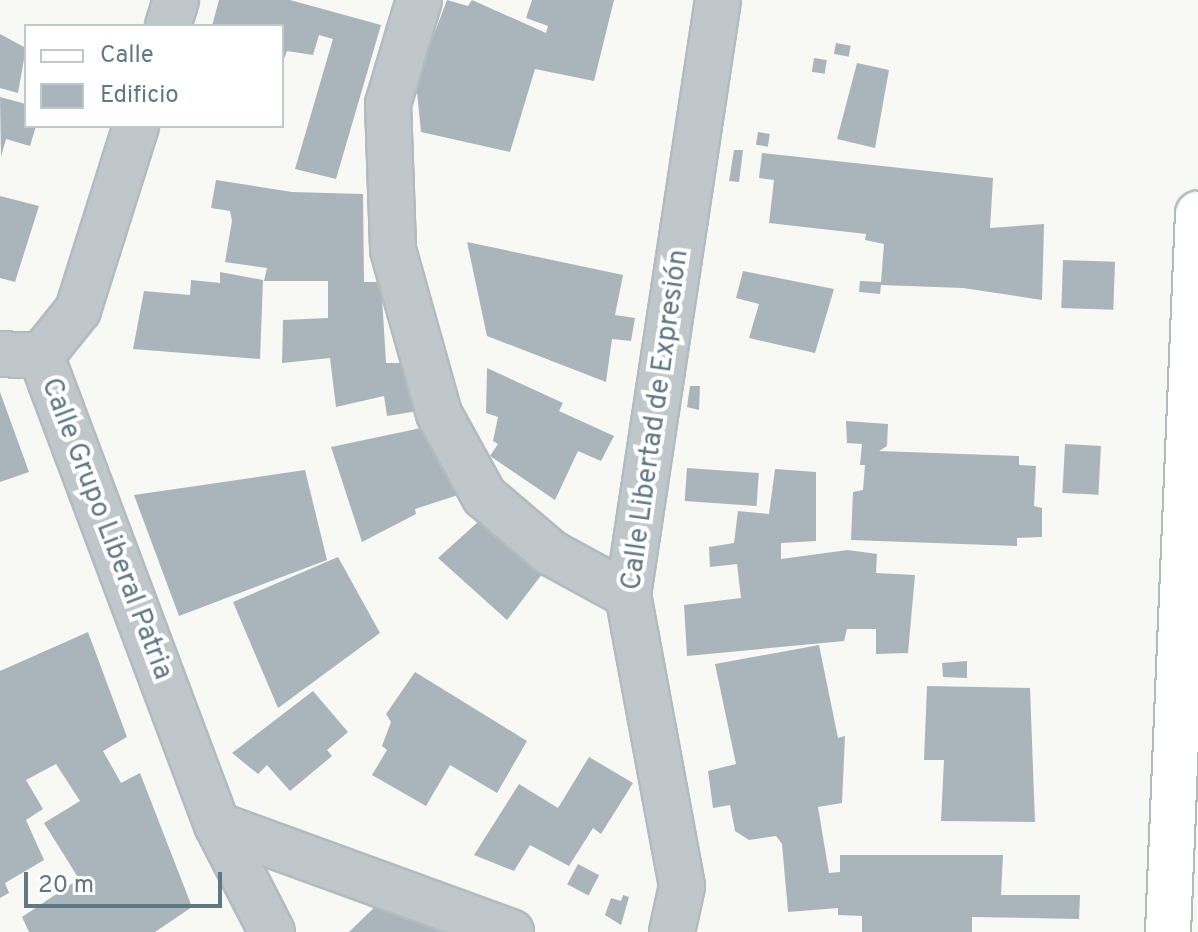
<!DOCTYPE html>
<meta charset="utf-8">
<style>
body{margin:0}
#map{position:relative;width:1198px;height:932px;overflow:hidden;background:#f8f8f5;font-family:Overpass,sans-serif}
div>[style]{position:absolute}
.building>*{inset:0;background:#a9b5ba;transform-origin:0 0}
.roads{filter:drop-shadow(2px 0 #b3bbbf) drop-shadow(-2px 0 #b3bbbf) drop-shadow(0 2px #b3bbbf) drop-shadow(0 -2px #b3bbbf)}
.street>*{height:44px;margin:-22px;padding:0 22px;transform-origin:22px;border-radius:22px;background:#c0c7ca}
.secondary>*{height:44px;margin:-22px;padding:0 22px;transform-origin:22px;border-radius:22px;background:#fff}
span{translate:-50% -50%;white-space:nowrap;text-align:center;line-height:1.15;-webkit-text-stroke:8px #fff;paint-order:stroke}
.street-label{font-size:28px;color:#607883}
.legend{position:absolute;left:24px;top:24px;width:260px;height:104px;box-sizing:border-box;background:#fff;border:2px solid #bfc9cd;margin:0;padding:10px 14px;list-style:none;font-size:24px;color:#607883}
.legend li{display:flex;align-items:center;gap:16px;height:40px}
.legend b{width:40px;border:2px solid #bfc9cd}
.scale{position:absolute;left:24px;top:872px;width:198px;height:36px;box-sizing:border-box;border:4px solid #607883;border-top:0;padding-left:10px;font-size:24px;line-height:28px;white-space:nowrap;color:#607883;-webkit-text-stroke:6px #fff;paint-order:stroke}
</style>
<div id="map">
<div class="building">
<i style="clip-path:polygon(219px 0,290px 0,381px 25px,336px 179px,295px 169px,333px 39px,319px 35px,313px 55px,287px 51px,282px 64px,282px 26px,212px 26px)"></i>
<i style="clip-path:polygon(447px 0,468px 6px,472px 0,546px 33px,548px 26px,526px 18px,532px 0,614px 0,594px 81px,535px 69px,510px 152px,421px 132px,416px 82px)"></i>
<i style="clip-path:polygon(0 34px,26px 48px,18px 93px,0 88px)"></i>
<i style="left:836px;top:43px;width:15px;height:11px;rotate:11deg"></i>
<i style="left:814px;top:58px;width:13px;height:14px;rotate:9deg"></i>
<i style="clip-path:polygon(857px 63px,889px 70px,875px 148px,837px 139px)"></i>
<i style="clip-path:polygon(0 97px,26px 104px,26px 126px,36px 126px,30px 146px,6px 139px,1px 157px)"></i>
<i style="left:758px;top:132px;width:12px;height:13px;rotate:9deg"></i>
<i style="clip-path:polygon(734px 150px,743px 150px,739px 182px,729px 181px)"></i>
<i style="clip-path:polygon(762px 153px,993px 178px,990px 228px,1044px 224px,1042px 300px,963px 288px,881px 285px,880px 294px,859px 292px,860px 281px,881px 282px,884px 244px,865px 240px,866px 234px,769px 223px,774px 180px,759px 178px)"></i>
<i style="clip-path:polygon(216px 180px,292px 192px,363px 194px,364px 282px,388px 282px,389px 295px,382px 297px,386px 363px,427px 363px,437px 408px,387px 416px,384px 396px,336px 407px,330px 358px,282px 363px,283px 320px,328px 318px,328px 281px,264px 281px,267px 268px,225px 262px,232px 221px,230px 211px,211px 208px)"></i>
<i style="clip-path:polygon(0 196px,39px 206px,15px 282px,0 278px)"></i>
<i style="clip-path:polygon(467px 242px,623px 275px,615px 315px,635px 318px,631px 341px,612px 339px,606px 382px,487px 336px)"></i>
<i style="left:1063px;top:260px;width:52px;height:48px;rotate:2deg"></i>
<i style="clip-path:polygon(743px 271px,834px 289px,815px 353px,749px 338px,759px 304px,736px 298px)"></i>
<i style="clip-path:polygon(220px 272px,263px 280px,260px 359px,133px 349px,144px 291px,190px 295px,191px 280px,220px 283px)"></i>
<i style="clip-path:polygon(487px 368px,563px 403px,559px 411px,614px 436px,601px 461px,578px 451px,555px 500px,490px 456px,498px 444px,493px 441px,498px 417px,486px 413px)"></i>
<i style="clip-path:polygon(690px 386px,700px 386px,699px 410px,687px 407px)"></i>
<i style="clip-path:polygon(0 392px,29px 472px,0 482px)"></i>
<i style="clip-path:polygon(846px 421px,888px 424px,887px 446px,879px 451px,1019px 456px,1019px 465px,1036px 466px,1034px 506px,1042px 508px,1042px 537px,1017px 538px,1017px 546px,851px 540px,853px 492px,863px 490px,865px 465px,860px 465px,862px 444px,847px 443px)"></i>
<i style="clip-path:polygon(440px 424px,458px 495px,415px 509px,416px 514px,362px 542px,331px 447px)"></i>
<i style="left:1065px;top:444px;width:36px;height:49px;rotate:3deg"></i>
<i style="left:687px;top:468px;width:72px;height:33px;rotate:4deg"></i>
<i style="clip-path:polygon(775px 469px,816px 472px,816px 541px,781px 543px,781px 559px,848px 550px,877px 554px,876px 573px,915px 575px,908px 653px,876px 654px,876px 629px,847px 629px,844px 641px,687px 656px,684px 605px,741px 598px,737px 564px,710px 567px,709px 547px,734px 543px,738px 511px,769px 514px)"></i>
<i style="clip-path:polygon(305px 470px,327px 560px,179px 616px,134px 495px)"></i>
<i style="clip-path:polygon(488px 513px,546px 569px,507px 620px,438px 558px)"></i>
<i style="clip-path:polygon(338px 557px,380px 633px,278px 708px,233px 602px)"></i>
<i style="clip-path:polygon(88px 632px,127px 737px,103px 751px,121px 783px,140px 773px,192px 907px,155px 932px,29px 932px,22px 917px,79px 879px,44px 823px,80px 801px,56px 764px,26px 780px,43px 809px,26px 820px,44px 860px,5px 883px,9px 893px,0 898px,0 671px)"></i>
<i style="clip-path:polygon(819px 645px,838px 738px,845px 736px,842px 803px,818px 807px,829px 873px,840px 872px,840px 855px,1003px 855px,1001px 895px,1080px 895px,1079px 919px,972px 917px,972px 932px,862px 932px,862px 916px,838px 915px,838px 908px,788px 912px,782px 844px,776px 836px,749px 840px,735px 831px,730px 805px,713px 808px,708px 771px,736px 764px,715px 664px)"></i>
<i style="clip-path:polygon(967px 661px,967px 678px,943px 677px,942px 663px)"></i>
<i style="clip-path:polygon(415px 672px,527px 741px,497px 793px,450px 765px,426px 806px,372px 775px,387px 750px,382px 746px,391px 722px,386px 714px)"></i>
<i style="clip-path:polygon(927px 686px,1030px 688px,1035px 822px,941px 821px,944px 760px,924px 760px)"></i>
<i style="clip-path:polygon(313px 691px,348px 732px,327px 750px,332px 756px,290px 791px,267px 765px,258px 774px,232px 753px)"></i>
<i style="clip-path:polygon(589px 757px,633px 783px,601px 834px,593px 828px,569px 866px,530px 845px,514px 871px,474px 855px,519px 784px,558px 808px)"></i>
<i style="left:578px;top:864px;width:24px;height:23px;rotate:28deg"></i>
<i style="clip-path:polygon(623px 895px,629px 897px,621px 925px,605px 915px,611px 898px,621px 901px)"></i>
<i style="clip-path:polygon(382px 900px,457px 932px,349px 932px)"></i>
</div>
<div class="roads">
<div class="street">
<i style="left:419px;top:0;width:109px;rotate:106.6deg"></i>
<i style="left:388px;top:104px;width:146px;rotate:88deg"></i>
<i style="left:393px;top:250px;width:170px;rotate:74.3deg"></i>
<i style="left:439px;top:414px;width:94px;rotate:61.2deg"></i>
<i style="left:484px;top:496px;width:88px;rotate:40.4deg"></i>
<i style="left:551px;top:553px;width:88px;rotate:28.6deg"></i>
<i style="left:168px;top:26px;width:27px;rotate:-73deg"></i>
<i style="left:0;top:354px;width:41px;rotate:2.8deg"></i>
<i style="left:41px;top:356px;width:501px;rotate:69.43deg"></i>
<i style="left:217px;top:825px;width:120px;rotate:62.8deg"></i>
<i style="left:41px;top:356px;width:59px;rotate:-51.2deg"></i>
<i style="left:78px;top:310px;width:193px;rotate:-72.5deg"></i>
<i style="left:217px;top:825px;width:313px;rotate:20deg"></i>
<i style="left:672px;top:932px;width:47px;rotate:-77.7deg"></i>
<i style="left:682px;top:886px;width:296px;rotate:-100.5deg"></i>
<i style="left:628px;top:595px;width:602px;rotate:-81.4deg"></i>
</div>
<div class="secondary">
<i style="left:1168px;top:932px;width:719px;rotate:-87.61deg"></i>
</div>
</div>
<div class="street-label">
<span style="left:656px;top:420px;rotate:-82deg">Calle Libertad de Expresión</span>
<span style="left:106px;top:529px;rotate:69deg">Calle Grupo Liberal Patria</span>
</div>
<ul class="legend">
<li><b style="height:10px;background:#fff"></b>Calle</li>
<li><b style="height:22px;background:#a9b5ba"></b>Edificio</li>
</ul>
<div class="scale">20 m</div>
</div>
